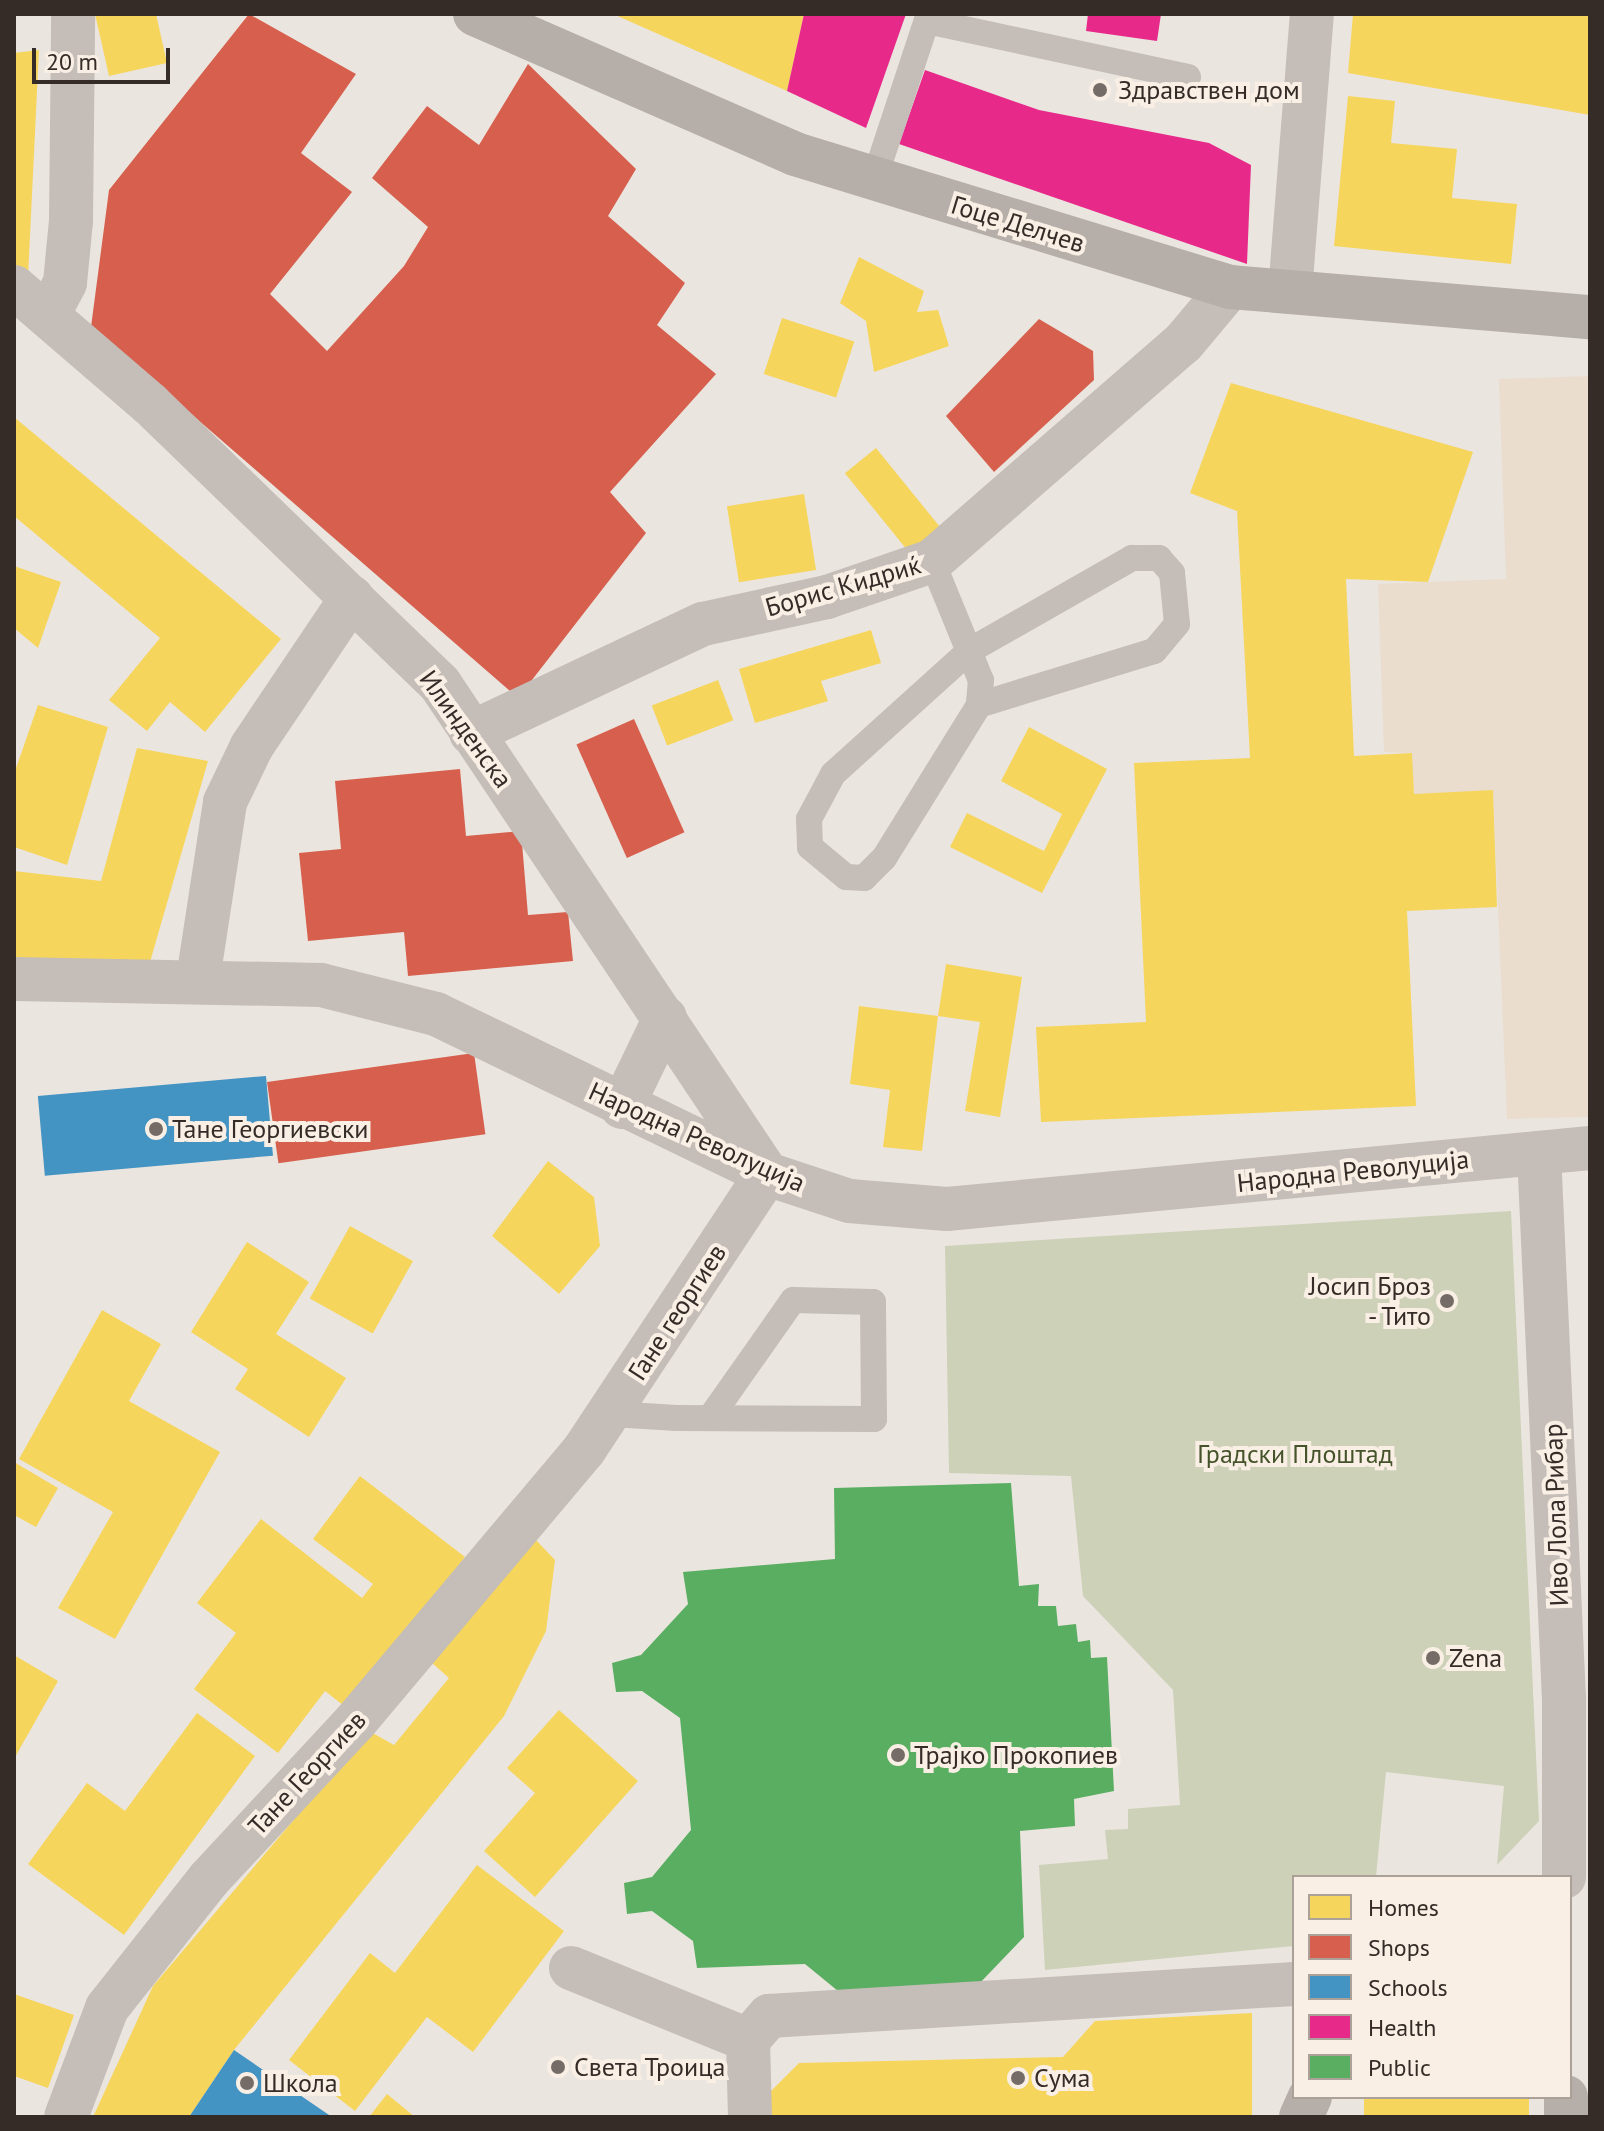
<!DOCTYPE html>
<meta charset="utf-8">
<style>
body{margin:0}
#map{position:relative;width:1604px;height:2131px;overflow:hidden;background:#ebe5df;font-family:"PT Sans",sans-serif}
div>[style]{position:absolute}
.green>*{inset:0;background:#cdd1b8}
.plaza>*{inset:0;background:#eaddce}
.homes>*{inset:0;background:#f6d55c;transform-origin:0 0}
.shops>*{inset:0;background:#d6604d;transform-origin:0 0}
.schools>*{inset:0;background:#4393c3;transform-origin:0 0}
.health>*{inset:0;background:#e7298a}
.public>*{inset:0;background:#5aae61}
.lane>*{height:26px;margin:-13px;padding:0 13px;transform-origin:13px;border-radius:13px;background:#c4bdb8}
.street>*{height:44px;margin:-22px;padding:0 22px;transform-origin:22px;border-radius:22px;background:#c4bdb8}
.secondary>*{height:44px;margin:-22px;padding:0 22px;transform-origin:22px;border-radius:22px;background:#b5aea9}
.dots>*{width:22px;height:22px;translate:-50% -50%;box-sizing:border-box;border:4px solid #f9efe5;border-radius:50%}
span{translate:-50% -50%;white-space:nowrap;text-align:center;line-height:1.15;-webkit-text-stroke:8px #f9efe5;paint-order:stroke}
.poi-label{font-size:26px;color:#352b27}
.left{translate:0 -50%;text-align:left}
.right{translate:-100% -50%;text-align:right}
.street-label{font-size:26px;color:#352b27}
.park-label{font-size:26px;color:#45532a}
.frame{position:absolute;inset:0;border:16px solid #352b27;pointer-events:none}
.legend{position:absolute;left:1292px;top:1875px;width:280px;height:224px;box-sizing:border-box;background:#f9efe5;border:2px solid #aba199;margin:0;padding:10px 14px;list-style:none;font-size:24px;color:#352b27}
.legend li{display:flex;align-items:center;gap:16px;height:40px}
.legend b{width:40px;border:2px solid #aba199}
.scale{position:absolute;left:32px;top:48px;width:138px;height:36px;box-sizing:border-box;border:4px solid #352b27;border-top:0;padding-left:10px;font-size:24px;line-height:28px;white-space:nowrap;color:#352b27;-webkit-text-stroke:6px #f9efe5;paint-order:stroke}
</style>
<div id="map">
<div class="green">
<i style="clip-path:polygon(1511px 1211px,1539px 1821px,1497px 1865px,1504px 1786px,1386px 1772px,1376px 1877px,1294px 1877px,1294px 1946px,1045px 1970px,1039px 1865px,1108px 1859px,1105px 1830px,1128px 1829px,1128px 1809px,1180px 1805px,1173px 1690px,1083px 1596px,1071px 1476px,949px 1473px,945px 1246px)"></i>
</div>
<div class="plaza">
<i style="clip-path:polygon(1590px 376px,1590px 1117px,1507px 1119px,1493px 791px,1414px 794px,1412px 753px,1384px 752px,1378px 584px,1506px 579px,1499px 379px)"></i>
</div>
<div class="homes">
<i style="clip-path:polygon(95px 14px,156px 14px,167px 63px,109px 76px)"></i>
<i style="clip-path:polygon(613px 14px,804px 14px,787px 91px)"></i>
<i style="clip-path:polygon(1353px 14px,1590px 14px,1590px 115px,1348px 73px)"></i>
<i style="clip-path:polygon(39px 50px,28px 277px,14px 267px,14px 53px)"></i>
<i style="clip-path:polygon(1348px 96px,1395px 101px,1391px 143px,1457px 149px,1452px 198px,1517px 204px,1511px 264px,1334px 246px)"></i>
<i style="clip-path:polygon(859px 257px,924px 291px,917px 312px,938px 310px,949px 346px,874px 372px,866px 321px,840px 303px)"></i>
<i style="left:782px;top:318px;width:76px;height:59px;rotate:18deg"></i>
<i style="clip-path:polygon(1231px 383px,1473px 452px,1428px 582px,1346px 579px,1354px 756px,1412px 753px,1414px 794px,1493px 790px,1497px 907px,1407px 911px,1416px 1106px,1041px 1122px,1036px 1027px,1146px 1022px,1134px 763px,1250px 758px,1237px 511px,1190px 493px)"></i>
<i style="clip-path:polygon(14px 417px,281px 639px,205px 732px,170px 702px,147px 731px,109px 700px,160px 638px,14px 516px)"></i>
<i style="left:876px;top:448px;width:104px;height:40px;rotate:51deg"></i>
<i style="left:804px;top:494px;width:77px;height:78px;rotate:81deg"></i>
<i style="clip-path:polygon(14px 566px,61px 582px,38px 648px,14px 628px)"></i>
<i style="clip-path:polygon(871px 630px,881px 663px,821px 681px,828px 701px,755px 723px,739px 669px)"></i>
<i style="left:718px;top:680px;width:43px;height:71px;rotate:69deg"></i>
<i style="clip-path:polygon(38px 705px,108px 727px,67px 865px,14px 847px,14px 774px)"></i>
<i style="clip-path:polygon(1029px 727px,1107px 769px,1042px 893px,950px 847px,967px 813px,1044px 851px,1062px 814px,1001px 781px)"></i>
<i style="clip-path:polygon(137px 748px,208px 761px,148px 969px,14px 967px,14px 871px,101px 881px)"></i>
<i style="clip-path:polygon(946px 964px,1022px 977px,1000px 1117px,965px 1111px,980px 1022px,938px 1016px)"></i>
<i style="clip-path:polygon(859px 1006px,938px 1016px,922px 1151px,883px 1147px,890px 1090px,850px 1084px)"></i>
<i style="clip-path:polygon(548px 1161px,594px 1197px,600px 1246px,559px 1294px,492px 1236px)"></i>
<i style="left:350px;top:1226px;width:72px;height:83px;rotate:29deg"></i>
<i style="clip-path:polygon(247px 1242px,309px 1282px,276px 1334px,346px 1378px,309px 1437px,235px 1389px,248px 1369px,191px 1332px)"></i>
<i style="clip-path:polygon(102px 1310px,161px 1344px,129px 1401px,220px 1452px,115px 1639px,58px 1608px,113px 1512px,19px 1459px)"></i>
<i style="clip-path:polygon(14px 1462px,58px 1488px,36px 1527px,14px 1515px)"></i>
<i style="clip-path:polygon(360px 1476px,465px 1557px,348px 1709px,325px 1691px,278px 1753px,194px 1689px,236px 1633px,197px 1603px,261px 1519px,362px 1598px,373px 1584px,313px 1539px)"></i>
<i style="clip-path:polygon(535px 1539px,555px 1560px,546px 1631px,504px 1716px,234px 2050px,189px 2117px,93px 2117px,153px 1986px,369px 1731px,394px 1745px,449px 1678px,432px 1663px)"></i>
<i style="clip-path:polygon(14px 1655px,58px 1681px,14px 1759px)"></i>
<i style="clip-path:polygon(559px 1710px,638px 1781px,535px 1897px,484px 1851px,535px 1793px,507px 1768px)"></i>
<i style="clip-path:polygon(197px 1713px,255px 1756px,124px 1935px,28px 1864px,87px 1783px,125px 1811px)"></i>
<i style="clip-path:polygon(477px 1865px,564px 1931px,473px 2052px,427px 2017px,355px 2111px,289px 2060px,370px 1953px,395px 1973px)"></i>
<i style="clip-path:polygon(14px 1994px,74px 2015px,48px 2088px,14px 2076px)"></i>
<i style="clip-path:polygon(1252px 2013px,1252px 2117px,771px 2117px,770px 2092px,799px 2063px,1063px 2057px,1095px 2021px)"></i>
<i style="clip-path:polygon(387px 2094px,415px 2117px,369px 2117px)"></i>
<i style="left:1364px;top:2097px;width:165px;height:22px"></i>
</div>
<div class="shops">
<i style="clip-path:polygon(249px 14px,356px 74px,301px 153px,352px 192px,270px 294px,327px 351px,404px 266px,428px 227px,372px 178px,427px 106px,479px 145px,528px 64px,636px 169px,608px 216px,685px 283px,657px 325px,716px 374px,610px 492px,646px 533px,518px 698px,91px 327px,109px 190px)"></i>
<i style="clip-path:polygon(1039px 319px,1093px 351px,1094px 380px,994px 472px,946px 416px)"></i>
<i style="left:634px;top:719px;width:124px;height:63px;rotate:66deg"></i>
<i style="clip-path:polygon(460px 769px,466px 836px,521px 831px,528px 915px,568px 912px,573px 961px,408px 976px,404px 932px,308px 941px,299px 853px,341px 849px,335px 781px)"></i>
<i style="left:474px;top:1053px;width:82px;height:209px;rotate:82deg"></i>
</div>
<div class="schools">
<i style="left:266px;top:1076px;width:80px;height:229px;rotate:85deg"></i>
<i style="clip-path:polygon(234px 2050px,332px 2117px,189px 2117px)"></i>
</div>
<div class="health">
<i style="clip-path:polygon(804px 14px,906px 14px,866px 128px,787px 91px)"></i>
<i style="clip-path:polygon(1088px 14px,1161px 14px,1157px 41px,1086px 31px)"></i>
<i style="clip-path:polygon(925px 70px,1039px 110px,1209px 143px,1251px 165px,1247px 264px,899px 144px)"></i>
</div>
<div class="public">
<i style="clip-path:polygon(1011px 1483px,1019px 1586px,1039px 1584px,1038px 1606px,1056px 1606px,1058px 1626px,1076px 1624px,1078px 1642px,1090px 1640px,1091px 1658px,1107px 1657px,1114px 1791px,1074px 1799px,1075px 1826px,1020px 1831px,1024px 1937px,976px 1987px,838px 1991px,805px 1964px,697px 1968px,693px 1941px,652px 1911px,627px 1914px,624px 1883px,652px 1877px,691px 1830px,680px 1718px,642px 1691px,616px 1692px,612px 1663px,641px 1655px,688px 1604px,683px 1572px,835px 1559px,834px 1488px)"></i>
</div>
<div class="lane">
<i style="left:927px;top:21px;width:267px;rotate:12.1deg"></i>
<i style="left:874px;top:180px;width:175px;rotate:-71.7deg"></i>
<i style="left:932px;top:561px;width:97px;rotate:67.7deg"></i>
<i style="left:969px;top:651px;width:31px;rotate:68deg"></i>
<i style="left:981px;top:680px;width:25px;rotate:95deg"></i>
<i style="left:979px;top:705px;width:180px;rotate:121.8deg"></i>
<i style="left:884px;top:858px;width:28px;rotate:135deg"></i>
<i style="left:864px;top:878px;width:18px;rotate:-177deg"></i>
<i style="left:846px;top:877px;width:47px;rotate:-140.2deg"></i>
<i style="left:810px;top:847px;width:28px;rotate:-92deg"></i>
<i style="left:809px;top:819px;width:51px;rotate:-61.9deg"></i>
<i style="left:833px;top:774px;width:183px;rotate:-42.1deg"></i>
<i style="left:969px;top:651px;width:188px;rotate:-29.7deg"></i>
<i style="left:1132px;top:558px;width:27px"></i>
<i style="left:1159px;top:558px;width:20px;rotate:49deg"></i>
<i style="left:1172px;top:573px;width:51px;rotate:84.4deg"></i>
<i style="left:1177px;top:624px;width:35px;rotate:130deg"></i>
<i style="left:1154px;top:651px;width:183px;rotate:162.9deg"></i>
<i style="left:611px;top:1414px;width:66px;rotate:3.5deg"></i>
<i style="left:677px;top:1418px;width:197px;rotate:0.3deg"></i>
<i style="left:874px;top:1419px;width:117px;rotate:-90.5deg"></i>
<i style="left:873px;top:1302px;width:80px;rotate:-178.6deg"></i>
<i style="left:793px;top:1300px;width:144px;rotate:125.1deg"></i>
</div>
<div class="street">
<i style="left:14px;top:287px;width:179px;rotate:40.7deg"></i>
<i style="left:150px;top:404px;width:403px;rotate:44deg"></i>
<i style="left:440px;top:684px;width:587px;rotate:56.26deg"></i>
<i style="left:1290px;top:292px;width:279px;rotate:-85.5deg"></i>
<i style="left:49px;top:313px;width:34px;rotate:-62deg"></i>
<i style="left:65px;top:283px;width:62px;rotate:-84.5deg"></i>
<i style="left:71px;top:221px;width:207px;rotate:-89.4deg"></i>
<i style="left:471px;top:733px;width:256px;rotate:-25.2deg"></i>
<i style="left:703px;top:624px;width:127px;rotate:-12.3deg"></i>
<i style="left:827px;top:597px;width:111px;rotate:-18.9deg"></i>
<i style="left:932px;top:561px;width:332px;rotate:-41deg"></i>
<i style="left:1183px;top:343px;width:73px;rotate:-50deg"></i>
<i style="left:14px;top:979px;width:307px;rotate:1.1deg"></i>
<i style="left:321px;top:985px;width:119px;rotate:14.2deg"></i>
<i style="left:436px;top:1014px;width:368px;rotate:25.8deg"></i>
<i style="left:767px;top:1174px;width:86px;rotate:18.2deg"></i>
<i style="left:849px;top:1201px;width:98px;rotate:4.7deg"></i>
<i style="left:947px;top:1209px;width:646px;rotate:-5.42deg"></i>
<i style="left:198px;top:979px;width:179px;rotate:-81.3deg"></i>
<i style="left:225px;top:802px;width:62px;rotate:-64.3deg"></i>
<i style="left:252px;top:746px;width:179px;rotate:-56.1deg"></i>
<i style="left:622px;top:1107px;width:99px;rotate:-64.2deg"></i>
<i style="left:1539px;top:1153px;width:547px;rotate:87.38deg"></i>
<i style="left:1564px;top:1699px;width:178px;rotate:90deg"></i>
<i style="left:571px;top:1968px;width:191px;rotate:22.1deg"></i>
<i style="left:66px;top:2117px;width:116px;rotate:-69.4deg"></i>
<i style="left:107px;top:2008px;width:164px;rotate:-51.7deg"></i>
<i style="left:209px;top:1879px;width:214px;rotate:-47.1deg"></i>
<i style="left:355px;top:1722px;width:356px;rotate:-49.9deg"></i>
<i style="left:584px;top:1450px;width:331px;rotate:-56.5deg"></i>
<i style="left:750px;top:2117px;width:77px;rotate:-91.5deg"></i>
<i style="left:748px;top:2040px;width:32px;rotate:-49deg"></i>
<i style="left:769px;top:2016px;width:526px;rotate:-3.49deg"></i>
</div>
<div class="secondary">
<i style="left:475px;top:14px;width:349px;rotate:23.6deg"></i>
<i style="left:795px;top:154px;width:455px;rotate:17deg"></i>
<i style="left:1230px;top:287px;width:361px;rotate:4.8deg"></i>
<i style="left:1566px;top:2097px;width:20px;rotate:90deg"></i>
<i style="left:1301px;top:2117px;width:22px;rotate:-66deg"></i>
</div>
<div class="dots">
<i style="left:1100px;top:90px;background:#756c67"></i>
<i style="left:156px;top:1129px;background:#756c67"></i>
<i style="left:1447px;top:1301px;background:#756c67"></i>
<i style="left:1433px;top:1658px;background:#756c67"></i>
<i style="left:898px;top:1755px;background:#756c67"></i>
<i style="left:558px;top:2067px;background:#756c67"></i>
<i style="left:1018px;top:2078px;background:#756c67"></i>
<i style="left:247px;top:2083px;background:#756c67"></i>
</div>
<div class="poi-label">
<span class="left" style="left:1118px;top:90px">Здравствен дом</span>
<span class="left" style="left:172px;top:1129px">Тане Георгиевски</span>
<span class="right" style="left:1431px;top:1301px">Јосип Броз<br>- Тито</span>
<span class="left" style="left:1449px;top:1658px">Zena</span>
<span class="left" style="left:914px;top:1755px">Трајко Прокопиев</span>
<span class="left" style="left:574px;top:2067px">Света Троица</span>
<span class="left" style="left:1034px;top:2078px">Сума</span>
<span class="left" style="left:263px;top:2083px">Школа</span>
</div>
<div class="street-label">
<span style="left:1018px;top:224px;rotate:17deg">Гоце Делчев</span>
<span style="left:843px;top:586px;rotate:-16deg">Борис Кидриќ</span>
<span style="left:466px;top:729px;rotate:54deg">Илинденска</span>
<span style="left:697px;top:1137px;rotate:24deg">Народна Револуција</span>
<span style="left:1353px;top:1171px;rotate:-6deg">Народна Револуција</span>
<span style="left:677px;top:1312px;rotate:-57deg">Гане георгиев</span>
<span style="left:1556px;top:1515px;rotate:-92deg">Иво Лола Рибар</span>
<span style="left:307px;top:1773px;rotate:-47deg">Тане Георгиев</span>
</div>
<div class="park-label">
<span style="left:1295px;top:1454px">Градски Плоштад</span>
</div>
<div class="frame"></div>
<ul class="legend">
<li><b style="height:22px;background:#f6d55c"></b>Homes</li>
<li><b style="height:22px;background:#d6604d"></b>Shops</li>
<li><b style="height:22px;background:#4393c3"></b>Schools</li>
<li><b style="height:22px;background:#e7298a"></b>Health</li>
<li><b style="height:22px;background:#5aae61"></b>Public</li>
</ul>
<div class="scale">20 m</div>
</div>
